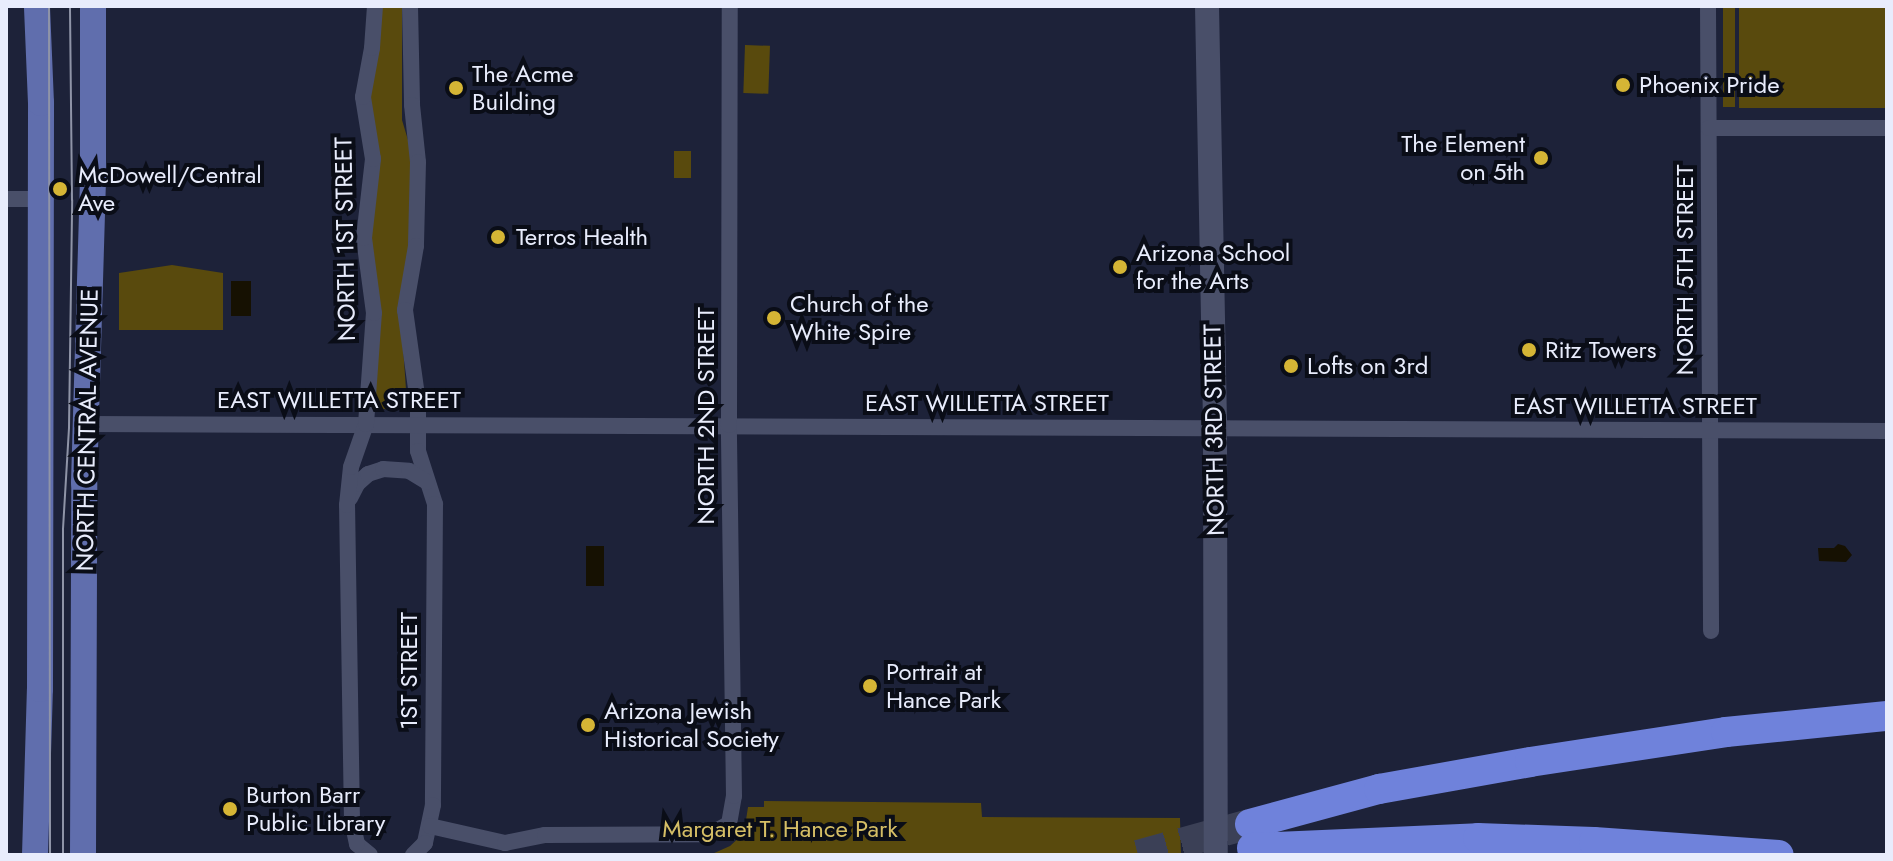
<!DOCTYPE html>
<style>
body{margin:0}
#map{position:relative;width:1893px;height:861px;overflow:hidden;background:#1d2239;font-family:Jost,sans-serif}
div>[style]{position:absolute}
.green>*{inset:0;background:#594a0d;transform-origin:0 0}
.water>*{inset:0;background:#161102;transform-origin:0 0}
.highway-tunnel>*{height:30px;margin-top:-15px;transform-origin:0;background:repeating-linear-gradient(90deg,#3b4056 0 30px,transparent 0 45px)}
.street>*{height:16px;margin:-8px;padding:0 8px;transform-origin:8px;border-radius:8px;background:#494f69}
.secondary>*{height:24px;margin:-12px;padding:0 12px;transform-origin:12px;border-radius:12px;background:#494f69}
.primary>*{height:26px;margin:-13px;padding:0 13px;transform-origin:13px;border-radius:13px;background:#606ead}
.highway>*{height:30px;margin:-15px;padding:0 15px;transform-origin:15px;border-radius:15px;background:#6f82db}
.tram>*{height:2px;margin:-1px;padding:0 1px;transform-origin:1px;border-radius:1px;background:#8f94a7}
.dots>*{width:22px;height:22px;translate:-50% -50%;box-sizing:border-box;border:4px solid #0a0d17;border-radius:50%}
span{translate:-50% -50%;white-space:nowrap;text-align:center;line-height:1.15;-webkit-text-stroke:8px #0a0d17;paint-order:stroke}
.poi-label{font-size:24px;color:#e8ecfc}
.left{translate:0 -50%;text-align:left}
.right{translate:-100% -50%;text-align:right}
.street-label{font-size:24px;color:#e8ecfc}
.park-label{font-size:24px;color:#d5be66}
.frame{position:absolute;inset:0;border:8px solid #e8ecfc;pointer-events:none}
</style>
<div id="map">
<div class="green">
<i style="clip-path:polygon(379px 6px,402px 6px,402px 120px,411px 150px,411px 247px,400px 305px,407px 403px,396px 411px,373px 407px,369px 104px)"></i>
<i style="left:1723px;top:6px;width:12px;height:101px"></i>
<i style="left:1739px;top:6px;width:148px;height:102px"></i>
<i style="left:745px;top:45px;width:25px;height:48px;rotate:2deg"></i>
<i style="left:674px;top:151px;width:17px;height:27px"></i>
<i style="clip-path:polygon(172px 265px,223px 273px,223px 330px,119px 330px,119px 273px)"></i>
<i style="clip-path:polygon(764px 801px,981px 803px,982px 817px,1180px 818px,1181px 855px,659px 855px,712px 854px,730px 846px,744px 833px,748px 807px,764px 807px)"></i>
</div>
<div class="water">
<i style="left:231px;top:281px;width:20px;height:35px"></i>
<i style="clip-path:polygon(1838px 544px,1845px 546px,1852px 555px,1846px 562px,1819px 561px,1818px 548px,1834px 548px)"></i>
<i style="left:586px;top:546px;width:18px;height:40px"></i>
</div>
<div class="highway-tunnel">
<i style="left:1138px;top:855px;width:116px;rotate:-15.5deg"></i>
</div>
<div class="street">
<i style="left:410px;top:6px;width:99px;rotate:88.8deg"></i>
<i style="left:412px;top:105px;width:57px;rotate:84deg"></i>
<i style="left:418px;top:162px;width:84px;rotate:91.4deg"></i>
<i style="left:416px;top:246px;width:65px;rotate:99.8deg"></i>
<i style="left:405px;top:310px;width:94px;rotate:82deg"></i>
<i style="left:418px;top:403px;width:48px;rotate:90deg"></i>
<i style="left:418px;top:451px;width:56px;rotate:72.2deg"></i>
<i style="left:435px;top:504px;width:301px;rotate:90.4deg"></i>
<i style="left:433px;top:805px;width:39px;rotate:102deg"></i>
<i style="left:425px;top:843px;width:17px;rotate:135deg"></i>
<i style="left:1708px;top:6px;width:625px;rotate:89.72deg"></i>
<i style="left:1709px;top:128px;width:178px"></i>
<i style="left:6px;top:199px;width:35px"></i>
<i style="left:88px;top:424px;width:1799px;rotate:0.22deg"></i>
<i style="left:350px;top:498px;width:16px;rotate:-63deg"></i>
<i style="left:357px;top:484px;width:15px;rotate:-42deg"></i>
<i style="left:368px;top:474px;width:16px;rotate:-18deg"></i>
<i style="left:383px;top:469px;width:26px;rotate:4deg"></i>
<i style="left:409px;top:471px;width:21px;rotate:31deg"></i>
<i style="left:430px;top:826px;width:77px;rotate:12.8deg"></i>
<i style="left:505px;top:843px;width:41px;rotate:-11.3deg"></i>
<i style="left:545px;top:835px;width:165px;rotate:-0.3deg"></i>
<i style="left:710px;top:834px;width:21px;rotate:-28deg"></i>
<i style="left:729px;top:824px;width:28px;rotate:-80deg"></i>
<i style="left:734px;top:796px;width:371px;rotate:-90.8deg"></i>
<i style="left:729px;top:425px;width:419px;rotate:-89.9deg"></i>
<i style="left:370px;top:855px;width:17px;rotate:-140deg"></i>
<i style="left:357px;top:844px;width:24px;rotate:-102deg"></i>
<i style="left:352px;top:821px;width:316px;rotate:-90.9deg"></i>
<i style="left:347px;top:505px;width:38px;rotate:-84deg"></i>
<i style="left:351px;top:467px;width:46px;rotate:-70.8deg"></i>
<i style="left:366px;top:424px;width:111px;rotate:-85.9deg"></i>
<i style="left:374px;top:313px;width:76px;rotate:-97.6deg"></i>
<i style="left:364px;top:238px;width:80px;rotate:-83.5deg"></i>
<i style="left:373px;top:159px;width:63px;rotate:-99.2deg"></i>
<i style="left:363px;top:97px;width:50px;rotate:-79.6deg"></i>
<i style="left:372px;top:48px;width:42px;rotate:-85.9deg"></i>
</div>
<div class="secondary">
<i style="left:1207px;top:6px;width:422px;rotate:88.9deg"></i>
<i style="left:1215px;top:428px;width:427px;rotate:89.9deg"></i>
</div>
<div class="primary">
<i style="left:35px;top:855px;width:166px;rotate:-88.3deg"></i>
<i style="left:40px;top:689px;width:586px;rotate:-89.9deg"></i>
<i style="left:41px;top:103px;width:97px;rotate:-92.4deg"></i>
<i style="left:83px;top:855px;width:372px;rotate:-89.8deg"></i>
<i style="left:84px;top:483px;width:303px;rotate:-88.3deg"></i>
<i style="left:93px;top:180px;width:174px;rotate:-90deg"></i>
</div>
<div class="highway">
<i style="left:1250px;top:824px;width:134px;rotate:-15.2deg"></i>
<i style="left:1379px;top:789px;width:153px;rotate:-10.1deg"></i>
<i style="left:1530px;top:762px;width:198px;rotate:-8.7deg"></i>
<i style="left:1726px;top:732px;width:162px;rotate:-5.7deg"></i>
<i style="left:1252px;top:848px;width:226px;rotate:-2.5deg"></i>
<i style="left:1478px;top:838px;width:116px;rotate:2deg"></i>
<i style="left:1594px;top:842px;width:185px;rotate:4deg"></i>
</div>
<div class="tram">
<i style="left:49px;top:6px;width:849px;rotate:89.93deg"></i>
<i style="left:63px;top:855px;width:326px;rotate:-90deg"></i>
<i style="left:63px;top:529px;width:101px;rotate:-86.6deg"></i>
<i style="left:69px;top:428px;width:228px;rotate:-89.2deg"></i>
<i style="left:72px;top:200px;width:194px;rotate:-90.6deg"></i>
</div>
<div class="dots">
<i style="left:1623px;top:85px;background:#d5b535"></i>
<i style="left:456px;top:88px;background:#d5b535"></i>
<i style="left:1541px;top:158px;background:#d5b535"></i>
<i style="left:60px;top:189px;background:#d5b535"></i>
<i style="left:498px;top:237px;background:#d5b535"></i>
<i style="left:1120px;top:267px;background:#d5b535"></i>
<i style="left:774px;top:318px;background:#d5b535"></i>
<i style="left:1529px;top:350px;background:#d5b535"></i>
<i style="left:1291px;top:366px;background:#d5b535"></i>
<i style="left:870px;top:686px;background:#d5b535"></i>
<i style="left:588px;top:725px;background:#d5b535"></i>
<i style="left:230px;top:809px;background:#d5b535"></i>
</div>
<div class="poi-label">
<span class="left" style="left:472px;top:88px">The Acme<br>Building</span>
<span class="left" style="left:1639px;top:85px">Phoenix Pride</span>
<span class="right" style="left:1525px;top:158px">The Element<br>on 5th</span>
<span class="left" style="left:78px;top:189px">McDowell/Central<br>Ave</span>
<span class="left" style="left:516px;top:237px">Terros Health</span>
<span class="left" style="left:1136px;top:267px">Arizona School<br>for the Arts</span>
<span class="left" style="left:790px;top:318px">Church of the<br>White Spire</span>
<span class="left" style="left:1545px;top:350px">Ritz Towers</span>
<span class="left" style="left:1307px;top:366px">Lofts on 3rd</span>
<span class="left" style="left:886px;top:686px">Portrait at<br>Hance Park</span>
<span class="left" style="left:604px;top:725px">Arizona Jewish<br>Historical Society</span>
<span class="left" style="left:246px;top:809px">Burton Barr<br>Public Library</span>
</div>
<div class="street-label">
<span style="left:345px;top:239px;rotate:-91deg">NORTH 1ST STREET</span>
<span style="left:1685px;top:270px;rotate:-90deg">NORTH 5TH STREET</span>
<span style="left:339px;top:400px">EAST WILLETTA STREET</span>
<span style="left:987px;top:403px">EAST WILLETTA STREET</span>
<span style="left:1635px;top:406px">EAST WILLETTA STREET</span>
<span style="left:706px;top:416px;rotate:-90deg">NORTH 2ND STREET</span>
<span style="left:87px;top:430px;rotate:-89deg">NORTH CENTRAL AVENUE</span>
<span style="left:1214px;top:430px;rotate:-91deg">NORTH 3RD STREET</span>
<span style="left:409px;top:671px;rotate:-90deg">1ST STREET</span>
</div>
<div class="park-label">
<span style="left:780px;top:829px">Margaret T. Hance Park</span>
</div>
<div class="frame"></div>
</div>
